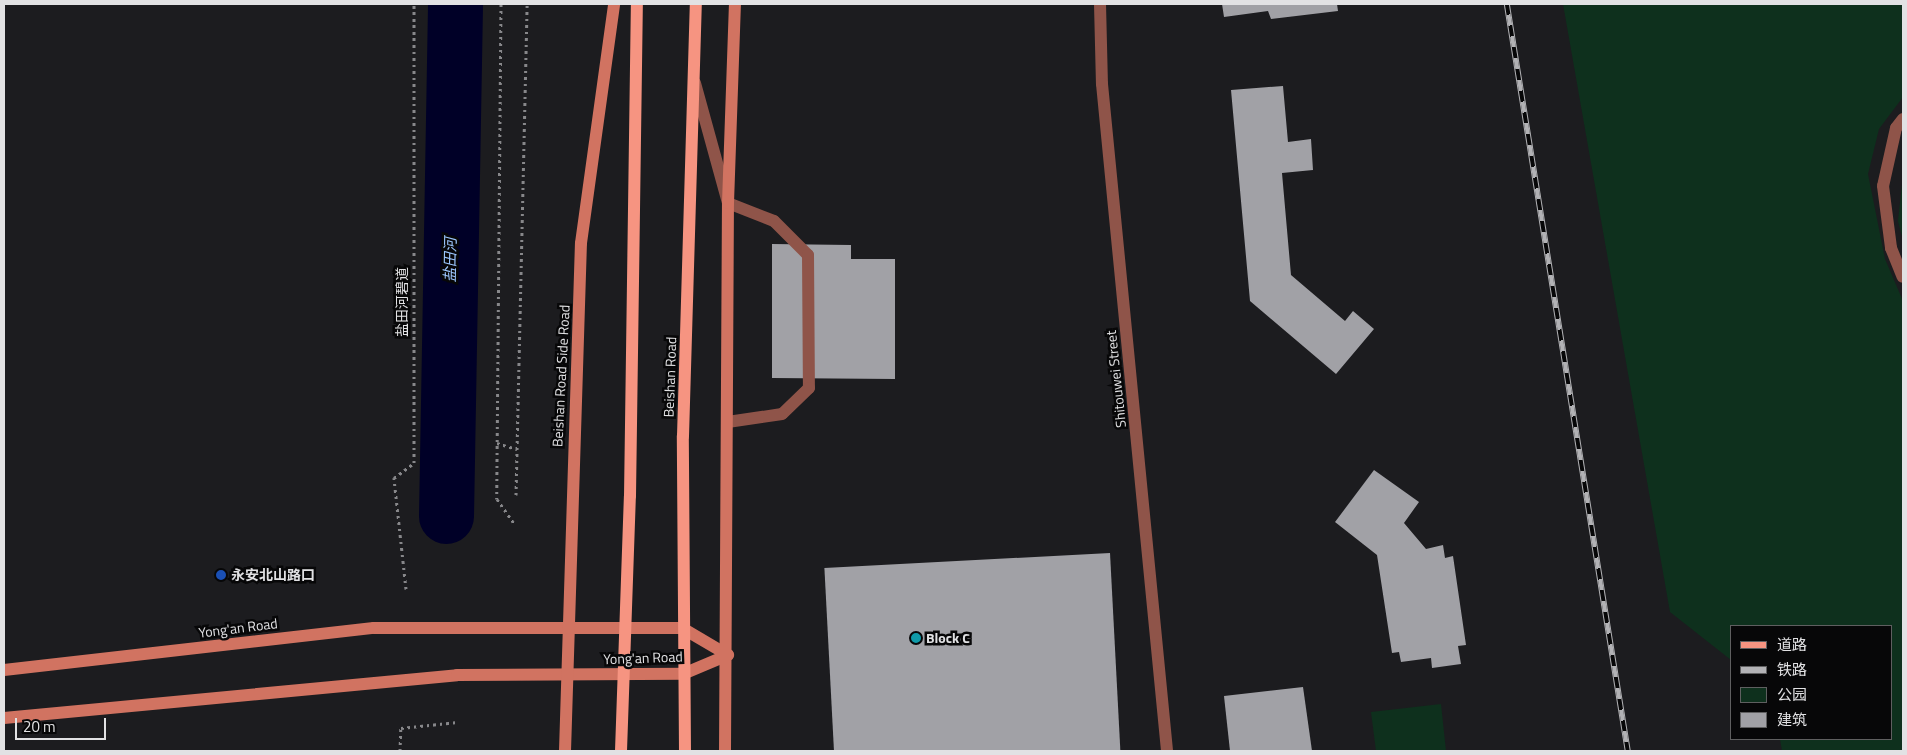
<!DOCTYPE html>
<meta charset="utf-8">
<style>
body{margin:0}
#map{position:relative;width:1907px;height:755px;overflow:hidden;background:#1c1c1f;font-family:"Titillium Web","Noto Sans SC",sans-serif}
div>[style]{position:absolute}
.green>*{inset:0;background:#0e301d}
.river>*{height:55px;margin:-27.5px;padding:0 27.5px;transform-origin:27.5px;border-radius:27.5px;background:#000027}
.building>*{inset:0;background:#a1a1a6;transform-origin:0 0}
.path>*{height:3px;margin-top:-1.5px;transform-origin:0;background:repeating-linear-gradient(90deg,#87878a 0 2.5px,transparent 0 6.5px)}
.lane>*{height:12px;margin:-6px;padding:0 6px;transform-origin:6px;border-radius:6px;background:#8f5449}
.street>*{height:12px;margin:-6px;padding:0 6px;transform-origin:6px;border-radius:6px;background:#8f5449}
.secondary>*{height:12px;margin:-6px;padding:0 6px;transform-origin:6px;border-radius:6px;background:#d17361}
.primary>*{height:12px;margin:-6px;padding:0 6px;transform-origin:6px;border-radius:6px;background:#f69481}
.rail>*{height:5.5px;margin-top:-2.75px;transform-origin:0;background:repeating-linear-gradient(90deg,#070708 0 11px,#b2b2b5 0 22px);box-sizing:border-box;border-block:1px solid #b2b2b5}
.dots>*{width:14px;height:14px;translate:-50% -50%;box-sizing:border-box;border:2px solid #070708;border-radius:50%}
span{translate:-50% -50%;white-space:nowrap;text-align:center;line-height:1.15;-webkit-text-stroke:5px #070708;paint-order:stroke}
.street-label{font-size:14px;color:#e2e2e4}
.poi-label{font-size:14px;color:#e2e2e4;font-weight:700}
.left{translate:0 -50%;text-align:left}
.water-label{font-size:15px;color:#9cc6fd;font-style:italic}
.frame{position:absolute;inset:0;border:5px solid #e2e2e4;pointer-events:none}
.legend{position:absolute;left:1730px;top:625px;width:162px;height:115px;box-sizing:border-box;background:#070708;border:1px solid #5f5f60;margin:0;padding:6px 9px;list-style:none;font-size:15px;color:#e2e2e4}
.legend li{display:flex;align-items:center;gap:10px;height:25px}
.legend b{width:25px;border:1px solid #5f5f60}
.scale{position:absolute;left:15px;top:718px;width:91px;height:22px;box-sizing:border-box;border:2px solid #e2e2e4;border-top:0;padding-left:6px;font-size:15px;line-height:18px;white-space:nowrap;color:#e2e2e4;-webkit-text-stroke:4px #070708;paint-order:stroke}
</style>
<div id="map">
<div class="green">
<i style="clip-path:polygon(1563px 4px,1903px 4px,1903px 97px,1879px 129px,1868px 174px,1885px 259px,1903px 301px,1903px 751px,1782px 751px,1780px 739px,1891px 739px,1891px 626px,1731px 626px,1731px 660px,1670px 612px)"></i>
<i style="clip-path:polygon(1903px 175px,1903px 240px,1898px 221px)"></i>
<i style="clip-path:polygon(1441px 704px,1446px 751px,1376px 751px,1371px 712px)"></i>
</div>
<div class="river">
<i style="left:446px;top:516px;width:512px;rotate:-88.99deg"></i>
</div>
<div class="building">
<i style="clip-path:polygon(1222px 4px,1337px 4px,1338px 11px,1271px 19px,1268px 11px,1224px 17px)"></i>
<i style="clip-path:polygon(1283px 86px,1288px 142px,1311px 139px,1313px 170px,1282px 173px,1291px 275px,1345px 321px,1353px 311px,1374px 329px,1336px 374px,1250px 301px,1231px 90px)"></i>
<i style="clip-path:polygon(772px 244px,851px 245px,851px 259px,895px 259px,895px 379px,772px 378px)"></i>
<i style="clip-path:polygon(1374px 470px,1419px 502px,1404px 523px,1426px 549px,1443px 545px,1445px 558px,1453px 556px,1466px 645px,1458px 646px,1461px 664px,1432px 668px,1431px 658px,1401px 662px,1399px 652px,1392px 653px,1377px 555px,1335px 522px)"></i>
<i style="left:1110px;top:553px;width:198px;height:286px;rotate:87deg"></i>
<i style="clip-path:polygon(1303px 687px,1312px 751px,1230px 751px,1224px 696px)"></i>
</div>
<div class="path">
<i style="left:501px;top:4px;width:495px;rotate:90.5deg"></i>
<i style="left:497px;top:499px;width:29px;rotate:55deg"></i>
<i style="left:497px;top:443px;width:21px;rotate:17deg"></i>
<i style="left:516px;top:495px;width:491px;rotate:-88.7deg"></i>
<i style="left:406px;top:589px;width:112px;rotate:-96.2deg"></i>
<i style="left:394px;top:478px;width:25px;rotate:-37deg"></i>
<i style="left:414px;top:463px;width:459px;rotate:-90deg"></i>
<i style="left:400px;top:751px;width:23px;rotate:-88deg"></i>
<i style="left:401px;top:728px;width:57px;rotate:-6deg"></i>
</div>
<div class="lane">
<i style="left:695px;top:83px;width:124px;rotate:74.6deg"></i>
<i style="left:728px;top:203px;width:49px;rotate:21.4deg"></i>
<i style="left:774px;top:221px;width:48px;rotate:45deg"></i>
<i style="left:808px;top:255px;width:133px;rotate:89.6deg"></i>
<i style="left:809px;top:388px;width:37px;rotate:136deg"></i>
<i style="left:782px;top:414px;width:55px;rotate:171.6deg"></i>
<i style="left:1903px;top:119px;width:11px;rotate:128deg"></i>
<i style="left:1896px;top:128px;width:59px;rotate:102.6deg"></i>
<i style="left:1883px;top:186px;width:63px;rotate:82.6deg"></i>
<i style="left:1891px;top:248px;width:31px;rotate:68deg"></i>
</div>
<div class="street">
<i style="left:1100px;top:4px;width:80px;rotate:88.6deg"></i>
<i style="left:1102px;top:84px;width:670px;rotate:84.43deg"></i>
</div>
<div class="secondary">
<i style="left:4px;top:670px;width:372px;rotate:-6.5deg"></i>
<i style="left:374px;top:628px;width:308px"></i>
<i style="left:682px;top:628px;width:53px;rotate:30.4deg"></i>
<i style="left:4px;top:718px;width:455px;rotate:-5.4deg"></i>
<i style="left:457px;top:675px;width:226px;rotate:-0.3deg"></i>
<i style="left:683px;top:674px;width:49px;rotate:-22.9deg"></i>
<i style="left:565px;top:751px;width:508px;rotate:-88.2deg"></i>
<i style="left:581px;top:243px;width:241px;rotate:-82.1deg"></i>
<i style="left:725px;top:751px;width:548px;rotate:-89.69deg"></i>
<i style="left:728px;top:203px;width:199px;rotate:-88deg"></i>
</div>
<div class="primary">
<i style="left:621px;top:751px;width:255px;rotate:-88deg"></i>
<i style="left:630px;top:496px;width:492px;rotate:-89.2deg"></i>
<i style="left:685px;top:751px;width:315px;rotate:-90.4deg"></i>
<i style="left:683px;top:436px;width:432px;rotate:-88.3deg"></i>
</div>
<div class="rail">
<i style="left:1507px;top:4px;width:757px;rotate:80.8deg"></i>
</div>
<div class="dots">
<i style="left:221px;top:575px;background:#1a4fb4"></i>
<i style="left:916px;top:638px;background:#0f9aa8"></i>
</div>
<div class="street-label">
<span style="left:402px;top:302px;rotate:-90deg">盐田河碧道</span>
<span style="left:561px;top:376px;rotate:-87deg">Beishan Road Side Road</span>
<span style="left:670px;top:377px;rotate:-88deg">Beishan Road</span>
<span style="left:1116px;top:379px;rotate:-96deg">Shitouwei Street</span>
<span style="left:238px;top:628px;rotate:-7deg">Yong'an Road</span>
<span style="left:643px;top:658px;rotate:-2deg">Yong'an Road</span>
</div>
<div class="poi-label">
<span class="left" style="left:231px;top:575px">永安北山路口</span>
<span class="left" style="left:926px;top:638px">Block C</span>
</div>
<div class="water-label">
<span style="left:450px;top:260px;rotate:-89deg">盐田河</span>
</div>
<div class="frame"></div>
<ul class="legend">
<li><b style="height:6px;background:#f69481"></b>道路</li>
<li><b style="height:6px;background:#b2b2b5"></b>铁路</li>
<li><b style="height:14px;background:#0e301d"></b>公园</li>
<li><b style="height:14px;background:#a1a1a6"></b>建筑</li>
</ul>
<div class="scale">20 m</div>
</div>
